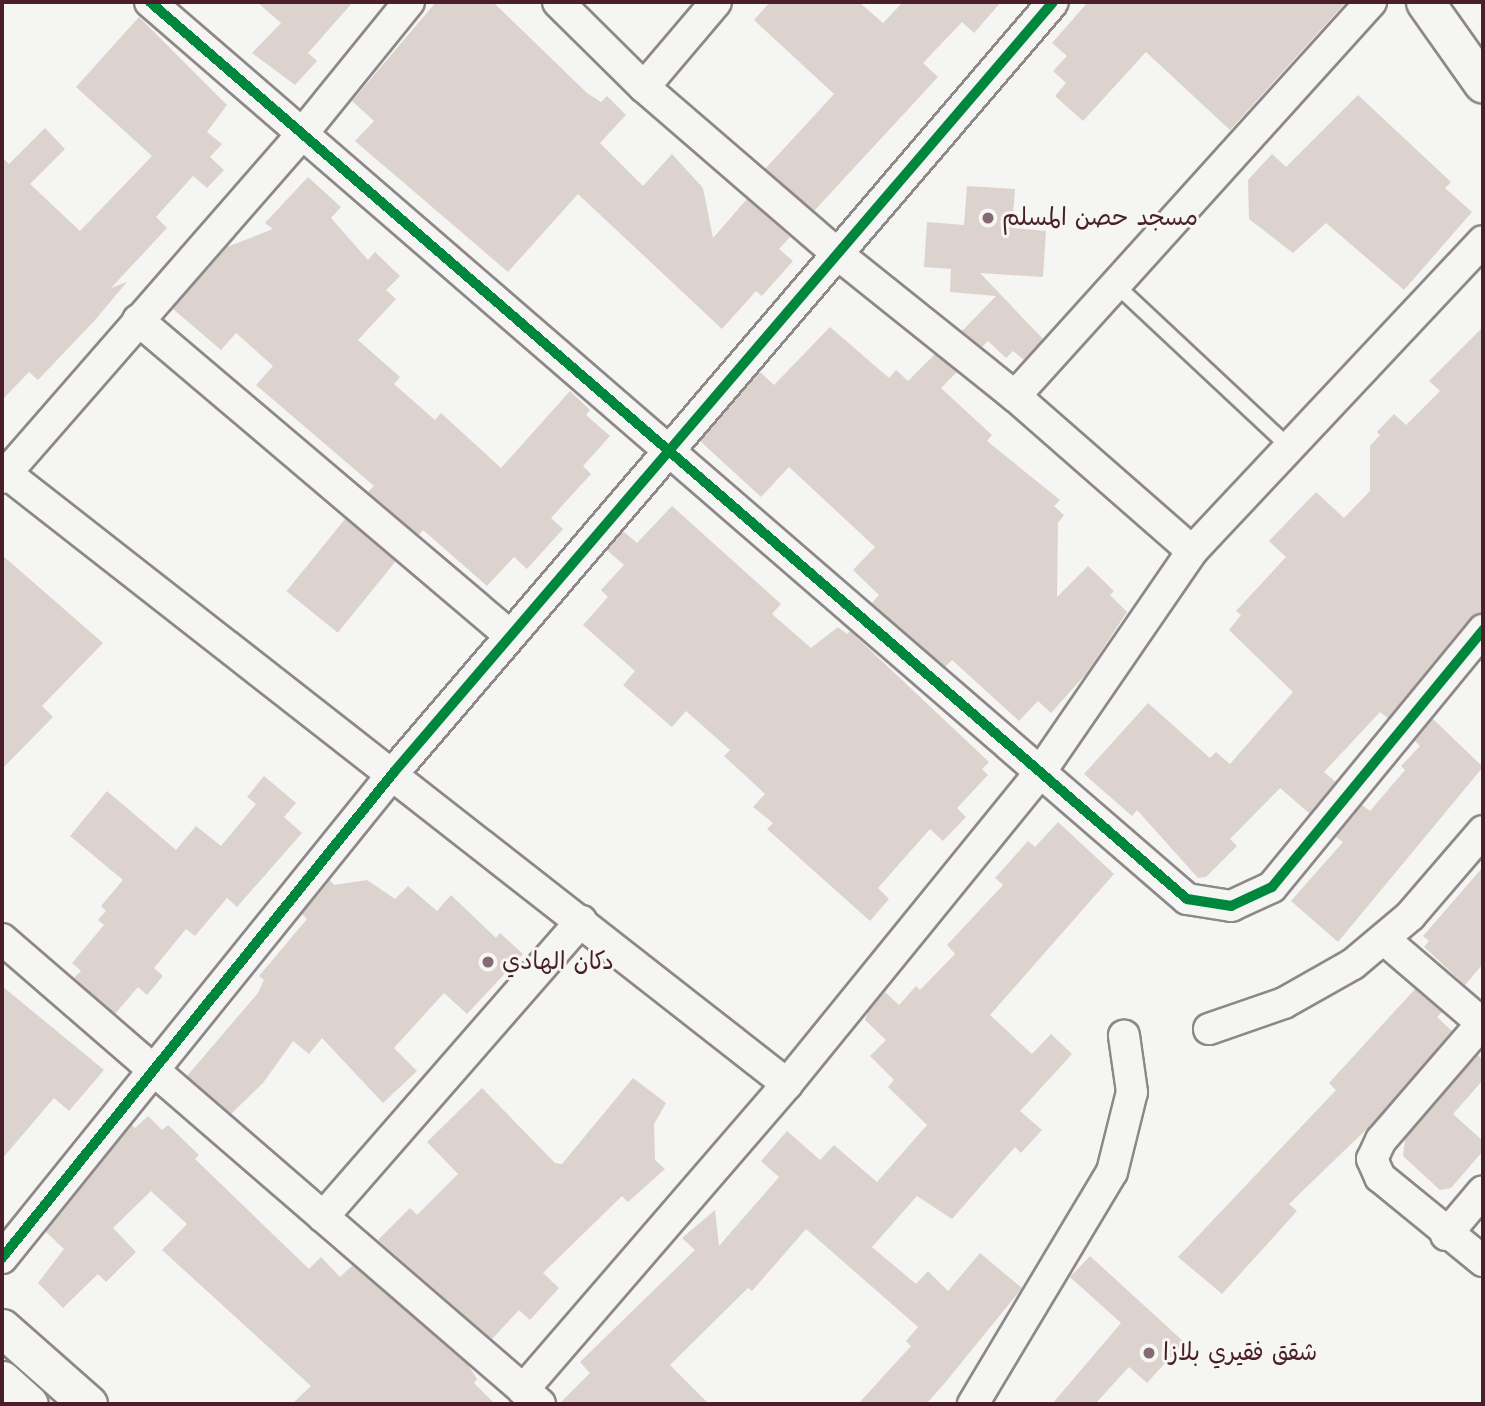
<!DOCTYPE html>
<meta charset="utf-8">
<style>
body{margin:0}
#map{position:relative;width:1485px;height:1406px;overflow:hidden;background:#f5f5f3;font-family:"Comic Neue","Playpen Sans Arabic",sans-serif}
div>[style]{position:absolute}
.building>*{inset:0;background:#ddd3ce;transform-origin:0 0}
.roads{filter:drop-shadow(2px 0 #8f8788) drop-shadow(-2px 0 #8f8788) drop-shadow(0 2px #8f8788) drop-shadow(0 -2px #8f8788)}
.service>*{height:14px;margin:-7px;padding:0 7px;transform-origin:7px;border-radius:7px;background:#f5f5f3}
.minor>*{height:30px;margin:-15px;padding:0 15px;transform-origin:15px;border-radius:15px;background:#f5f5f3}
.tertiary>*{height:37px;margin:-18.5px;padding:0 18.5px;transform-origin:18.5px;border-radius:18.5px;background:#f5f5f3}
.cycleway>*{height:10px;margin:-5px;padding:0 5px;transform-origin:5px;border-radius:5px;background:#00873e}
.dots>*{width:19px;height:19px;translate:-50% -50%;box-sizing:border-box;border:4px solid #f6f6f2;border-radius:50%}
span{translate:-50% -50%;white-space:nowrap;text-align:center;line-height:1.15;-webkit-text-stroke:6px #f6f6f2;paint-order:stroke}
.poi-label{font-size:24px;color:#4a1f2b}
.left{translate:0 -50%;text-align:left}
.frame{position:absolute;inset:0;border:4px solid #4a1f2b;pointer-events:none}
</style>
<div id="map">
<div class="building">
<i style="clip-path:polygon(257px 2px,353px 2px,308px 53px,317px 61px,295px 85px,252px 53px,281px 23px)"></i>
<i style="clip-path:polygon(436px 2px,493px 2px,587px 93px,601px 102px,607px 96px,626px 115px,600px 143px,643px 186px,672px 154px,703px 188px,713px 238px,747px 199px,790px 237px,779px 249px,793px 261px,762px 296px,756px 291px,722px 329px,578px 194px,508px 272px,355px 141px,374px 121px,352px 101px)"></i>
<i style="clip-path:polygon(770px 2px,859px 2px,883px 23px,903px 2px,1001px 2px,974px 33px,962px 22px,923px 63px,938px 77px,814px 211px,765px 169px,834px 94px,754px 20px)"></i>
<i style="clip-path:polygon(1088px 2px,1346px 2px,1230px 130px,1146px 52px,1083px 121px,1055px 96px,1066px 83px,1053px 71px,1067px 56px,1052px 43px)"></i>
<i style="clip-path:polygon(139px 17px,227px 105px,207px 132px,222px 144px,210px 157px,224px 170px,207px 188px,193px 176px,156px 217px,167px 228px,111px 288px,127px 282px,95px 320px,38px 380px,29px 372px,2px 400px,2px 157px,9px 164px,45px 128px,65px 149px,30px 184px,80px 231px,152px 156px,76px 87px)"></i>
<i style="clip-path:polygon(1358px 95px,1451px 182px,1445px 188px,1472px 212px,1404px 290px,1326px 223px,1293px 253px,1249px 219px,1248px 180px,1272px 154px,1286px 167px)"></i>
<i style="clip-path:polygon(308px 177px,341px 207px,331px 218px,368px 260px,375px 252px,400px 276px,386px 290px,396px 299px,358px 340px,400px 377px,394px 384px,435px 420px,441px 413px,501px 468px,570px 391px,590px 410px,586px 415px,610px 436px,583px 466px,591px 474px,551px 518px,563px 529px,527px 569px,514px 557px,487px 586px,423px 530px,419px 535px,368px 492px,374px 486px,256px 385px,273px 366px,236px 333px,221px 350px,173px 309px,227px 247px,273px 229px,265px 223px)"></i>
<i style="clip-path:polygon(967px 186px,1015px 189px,1012px 228px,1046px 231px,1043px 277px,980px 273px,1043px 339px,1024px 360px,1013px 351px,1006px 358px,988px 341px,982px 347px,962px 331px,996px 296px,950px 292px,951px 269px,924px 267px,927px 222px,964px 225px)"></i>
<i style="clip-path:polygon(830px 327px,889px 378px,896px 370px,908px 381px,935px 354px,957px 372px,941px 388px,992px 435px,987px 441px,1060px 500px,1054px 506px,1064px 515px,1058px 523px,1057px 597px,1088px 566px,1114px 591px,1110px 595px,1127px 612px,1086px 674px,1051px 713px,1038px 701px,1019px 721px,952px 660px,945px 667px,872px 603px,879px 595px,853px 570px,875px 547px,789px 467px,761px 497px,700px 441px,760px 372px,774px 385px)"></i>
<i style="clip-path:polygon(1483px 327px,1483px 613px,1469px 619px,1388px 718px,1380px 712px,1324px 772px,1336px 782px,1310px 814px,1280px 788px,1230px 839px,1237px 846px,1206px 877px,1198px 878px,1137px 810px,1132px 816px,1084px 774px,1148px 703px,1210px 758px,1216px 752px,1230px 764px,1293px 692px,1229px 630px,1241px 615px,1236px 611px,1286px 557px,1269px 541px,1316px 492px,1344px 518px,1370px 491px,1370px 446px,1380px 435px,1377px 432px,1394px 414px,1406px 425px,1440px 391px,1429px 381px)"></i>
<i style="clip-path:polygon(672px 506px,781px 604px,772px 614px,811px 648px,838px 627px,847px 634px,850px 631px,989px 762px,982px 769px,988px 775px,957px 808px,966px 817px,943px 841px,930px 829px,878px 888px,889px 899px,870px 921px,767px 829px,773px 823px,753px 807px,765px 794px,724px 756px,730px 750px,686px 711px,672px 727px,623px 685px,635px 671px,583px 625px,608px 597px,601px 590px,624px 565px,607px 550px,623px 531px,637px 543px)"></i>
<i style="left:345px;top:519px;width:66px;height:93px;rotate:39deg"></i>
<i style="clip-path:polygon(2px 555px,103px 643px,42px 706px,53px 717px,2px 769px)"></i>
<i style="clip-path:polygon(1433px 719px,1483px 767px,1338px 942px,1291px 901px,1343px 842px,1336px 837px,1362px 805px,1370px 811px,1405px 770px,1401px 766px,1420px 746px,1415px 741px)"></i>
<i style="clip-path:polygon(264px 776px,296px 803px,284px 817px,302px 833px,237px 907px,227px 898px,195px 936px,186px 929px,154px 968px,163px 976px,147px 995px,138px 987px,115px 1014px,74px 978px,81px 971px,72px 963px,104px 925px,98px 920px,106px 911px,101px 906px,123px 880px,70px 836px,107px 791px,176px 850px,196px 826px,221px 846px,256px 804px,247px 797px)"></i>
<i style="clip-path:polygon(1058px 822px,1114px 874px,990px 1015px,1032px 1054px,1051px 1034px,1072px 1054px,1020px 1111px,1042px 1130px,1021px 1153px,1015px 1147px,952px 1219px,917px 1196px,872px 1247px,916px 1284px,928px 1271px,948px 1291px,980px 1253px,1022px 1288px,944px 1384px,926px 1404px,858px 1404px,911px 1346px,906px 1341px,918px 1327px,806px 1229px,752px 1291px,748px 1288px,670px 1365px,709px 1404px,559px 1404px,590px 1373px,580px 1362px,695px 1250px,682px 1238px,715px 1210px,719px 1246px,779px 1177px,761px 1161px,787px 1131px,820px 1160px,834px 1145px,877px 1182px,927px 1125px,888px 1087px,894px 1080px,870px 1056px,886px 1040px,865px 1020px,868px 1012px,885px 992px,899px 1005px,916px 986px,920px 990px,955px 954px,947px 945px,1003px 885px,995px 878px,1028px 841px,1035px 847px)"></i>
<i style="clip-path:polygon(1483px 867px,1483px 964px,1465px 985px,1424px 947px,1429px 941px,1423px 936px)"></i>
<i style="clip-path:polygon(330px 880px,334px 885px,367px 880px,395px 899px,408px 886px,437px 911px,451px 895px,496px 938px,500px 933px,523px 954px,467px 1014px,444px 993px,394px 1048px,417px 1071px,383px 1103px,322px 1038px,309px 1054px,293px 1041px,263px 1083px,231px 1114px,187px 1076px,258px 993px,264px 980px,259px 976px,307px 919px,302px 914px)"></i>
<i style="clip-path:polygon(2px 986px,104px 1070px,69px 1111px,54px 1098px,2px 1159px)"></i>
<i style="clip-path:polygon(1415px 989px,1442px 1012px,1437px 1017px,1452px 1031px,1375px 1121px,1289px 1204px,1297px 1211px,1222px 1294px,1178px 1257px,1336px 1090px,1329px 1083px)"></i>
<i style="clip-path:polygon(1478px 1055px,1483px 1060px,1483px 1080px,1453px 1114px,1483px 1141px,1483px 1151px,1451px 1188px,1440px 1190px,1403px 1156px,1405px 1139px)"></i>
<i style="clip-path:polygon(633px 1078px,666px 1103px,654px 1124px,655px 1160px,665px 1169px,628px 1202px,622px 1196px,543px 1273px,559px 1288px,530px 1320px,519px 1310px,492px 1339px,378px 1240px,410px 1208px,417px 1215px,458px 1174px,427px 1142px,482px 1088px,555px 1163px,562px 1164px)"></i>
<i style="clip-path:polygon(148px 1116px,162px 1130px,168px 1125px,199px 1155px,195px 1159px,309px 1269px,321px 1257px,340px 1277px,353px 1265px,468px 1365px,477px 1379px,474px 1383px,495px 1404px,292px 1404px,311px 1386px,162px 1250px,187px 1224px,151px 1191px,113px 1228px,136px 1252px,106px 1282px,98px 1274px,63px 1308px,38px 1283px,64px 1249px,46px 1232px,132px 1125px,135px 1128px)"></i>
<i style="clip-path:polygon(1090px 1256px,1184px 1342px,1147px 1383px,1129px 1367px,1095px 1404px,1052px 1404px,1121px 1323px,1070px 1277px)"></i>
</div>
<div class="roads">
<div class="service">
<i style="left:1116px;top:285px;width:237px;rotate:43.1deg"></i>
</div>
<div class="minor">
<i style="left:150px;top:2px;width:1371px;rotate:40.86deg"></i>
<i style="left:1187px;top:899px;width:45px;rotate:9deg"></i>
<i style="left:1231px;top:906px;width:45px;rotate:-24.9deg"></i>
<i style="left:1272px;top:887px;width:333px;rotate:-50.6deg"></i>
<i style="left:558px;top:2px;width:121px;rotate:44.7deg"></i>
<i style="left:644px;top:87px;width:252px;rotate:40.8deg"></i>
<i style="left:835px;top:252px;width:231px;rotate:38.7deg"></i>
<i style="left:1015px;top:396px;width:235px;rotate:41.2deg"></i>
<i style="left:644px;top:87px;width:111px;rotate:-49.7deg"></i>
<i style="left:138px;top:320px;width:487px;rotate:40.3deg"></i>
<i style="left:1015px;top:396px;width:531px;rotate:-47.9deg"></i>
<i style="left:6px;top:473px;width:992px;rotate:38.04deg"></i>
<i style="left:2px;top:478px;width:456px;rotate:-48.9deg"></i>
<i style="left:302px;top:134px;width:170px;rotate:-51deg"></i>
<i style="left:2px;top:939px;width:711px;rotate:40.84deg"></i>
<i style="left:1385px;top:940px;width:128px;rotate:40.6deg"></i>
<i style="left:1483px;top:1022px;width:156px;rotate:130.8deg"></i>
<i style="left:1381px;top:1140px;width:21px;rotate:115deg"></i>
<i style="left:1372px;top:1159px;width:20px;rotate:66deg"></i>
<i style="left:1380px;top:1177px;width:133px;rotate:39.2deg"></i>
<i style="left:1209px;top:1029px;width:79px;rotate:-19.1deg"></i>
<i style="left:1284px;top:1003px;width:79px;rotate:-29.5deg"></i>
<i style="left:1353px;top:964px;width:75px;rotate:-40.1deg"></i>
<i style="left:1410px;top:916px;width:112px;rotate:-49.3deg"></i>
<i style="left:323px;top:1217px;width:393px;rotate:-48.9deg"></i>
<i style="left:1446px;top:1235px;width:57px;rotate:-49.9deg"></i>
<i style="left:2px;top:1258px;width:624px;rotate:-51.11deg"></i>
<i style="left:394px;top:772px;width:1013px;rotate:-49.44deg"></i>
<i style="left:523px;top:1390px;width:404px;rotate:-49.2deg"></i>
<i style="left:787px;top:1084px;width:400px;rotate:-50.9deg"></i>
<i style="left:1039px;top:774px;width:270px;rotate:-55.5deg"></i>
<i style="left:1192px;top:551px;width:425px;rotate:-46.8deg"></i>
<i style="left:973px;top:1404px;width:270px;rotate:-59.1deg"></i>
<i style="left:1112px;top:1172px;width:82px;rotate:-76deg"></i>
<i style="left:1132px;top:1092px;width:57px;rotate:-98.1deg"></i>
</div>
<div class="tertiary">
<i style="left:1425px;top:2px;width:100px;rotate:54.7deg"></i>
<i style="left:2px;top:1328px;width:115px;rotate:41.5deg"></i>
<i style="left:2px;top:1380px;width:36px;rotate:42deg"></i>
</div>
</div>
<div class="cycleway">
<i style="left:150px;top:2px;width:1371px;rotate:40.86deg"></i>
<i style="left:1187px;top:899px;width:45px;rotate:9deg"></i>
<i style="left:1231px;top:906px;width:45px;rotate:-24.9deg"></i>
<i style="left:1272px;top:887px;width:333px;rotate:-50.6deg"></i>
<i style="left:2px;top:1258px;width:624px;rotate:-51.11deg"></i>
<i style="left:394px;top:772px;width:1013px;rotate:-49.44deg"></i>
</div>
<div class="dots">
<i style="left:988px;top:218px;background:#866a71"></i>
<i style="left:488px;top:962px;background:#866a71"></i>
<i style="left:1149px;top:1353px;background:#866a71"></i>
</div>
<div class="poi-label">
<span class="left" style="left:1002px;top:218px">مسجد حصن المسلم</span>
<span class="left" style="left:502px;top:962px">دكان الهادي</span>
<span class="left" style="left:1163px;top:1353px">شقق فقيري بلازا</span>
</div>
<div class="frame"></div>
</div>
